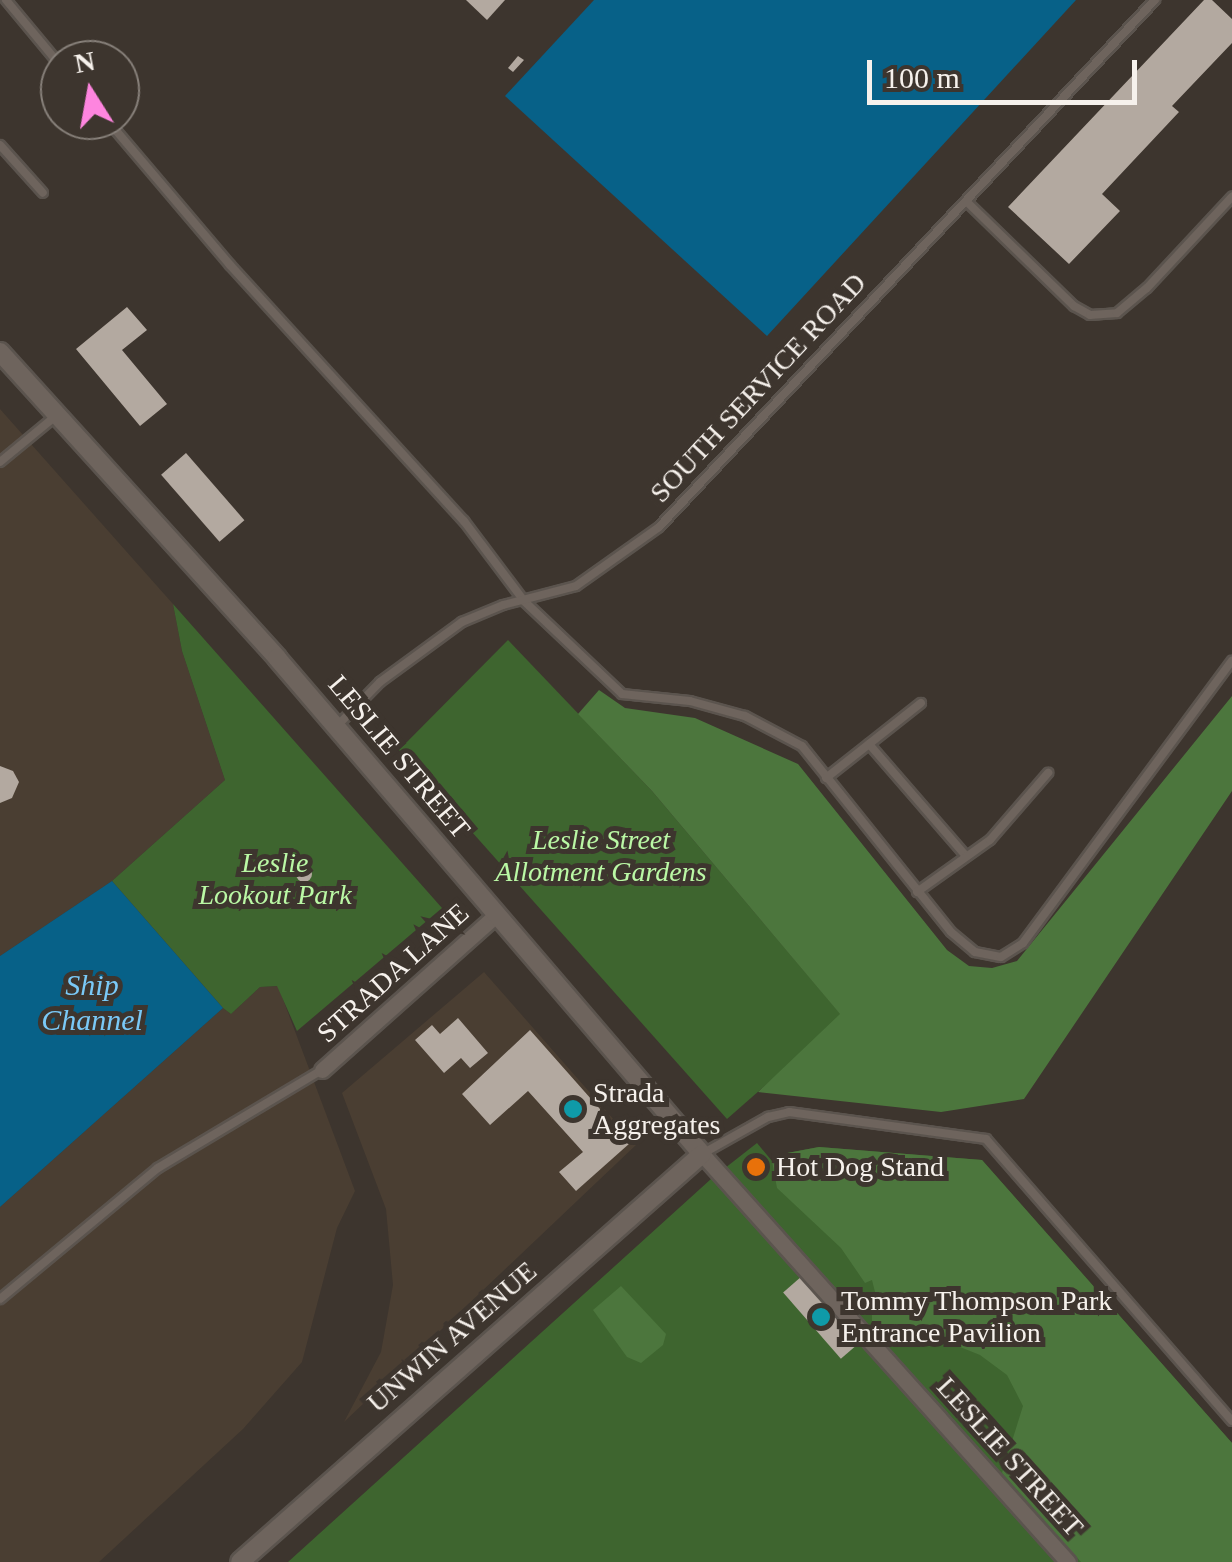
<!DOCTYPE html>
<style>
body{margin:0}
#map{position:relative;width:1232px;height:1562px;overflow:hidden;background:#3d352e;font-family:"Times New Roman",serif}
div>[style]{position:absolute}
.built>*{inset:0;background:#4a3e32}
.green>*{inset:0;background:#3e652f}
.forest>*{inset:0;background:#4c763d}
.water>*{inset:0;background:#076188}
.building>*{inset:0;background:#b3a9a0;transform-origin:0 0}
.round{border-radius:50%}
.roads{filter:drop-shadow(2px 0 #5b544e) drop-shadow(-2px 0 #5b544e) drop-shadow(0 2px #5b544e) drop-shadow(0 -2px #5b544e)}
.service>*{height:8px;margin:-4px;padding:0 4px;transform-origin:4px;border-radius:4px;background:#6e645d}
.minor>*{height:15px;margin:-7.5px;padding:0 7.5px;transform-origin:7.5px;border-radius:7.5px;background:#6e645d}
.tertiary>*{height:18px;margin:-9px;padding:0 9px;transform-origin:9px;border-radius:9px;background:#6e645d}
.dots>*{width:28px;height:28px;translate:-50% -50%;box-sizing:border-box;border:5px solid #3d352e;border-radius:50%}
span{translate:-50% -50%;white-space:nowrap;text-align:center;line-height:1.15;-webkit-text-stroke:10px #3d352e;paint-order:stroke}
.street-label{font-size:28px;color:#f6f1ec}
.park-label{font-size:28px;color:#baf8a5;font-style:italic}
.poi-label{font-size:28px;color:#f6f1ec}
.left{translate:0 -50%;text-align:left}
.water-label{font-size:30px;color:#7ac9f7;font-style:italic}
.north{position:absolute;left:40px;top:40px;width:100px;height:100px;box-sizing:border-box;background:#3d352e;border:2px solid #87807a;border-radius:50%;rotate:349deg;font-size:28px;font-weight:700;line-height:40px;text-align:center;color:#f6f1ec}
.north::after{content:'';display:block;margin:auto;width:35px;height:45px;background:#fe85df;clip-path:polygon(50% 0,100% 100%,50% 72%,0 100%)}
.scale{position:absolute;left:867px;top:60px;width:270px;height:45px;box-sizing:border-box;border:5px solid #f6f1ec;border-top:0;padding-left:12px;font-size:30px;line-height:35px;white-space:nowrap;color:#f6f1ec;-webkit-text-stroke:8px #3d352e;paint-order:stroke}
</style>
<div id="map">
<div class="built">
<i style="clip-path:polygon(0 409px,173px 604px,182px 651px,225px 780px,112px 881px,0 956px)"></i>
<i style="clip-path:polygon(484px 972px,636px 1145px,344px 1422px,381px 1352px,393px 1285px,386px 1209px,342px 1093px)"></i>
<i style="clip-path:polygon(278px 986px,355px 1191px,337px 1228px,302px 1362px,243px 1429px,99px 1562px,0 1562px,0 1207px,223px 1008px,231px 1014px,260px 987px)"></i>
</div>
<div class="green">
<i style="clip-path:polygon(173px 604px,442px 908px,297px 1031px,277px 986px,260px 987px,231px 1014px,223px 1008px,112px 881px,225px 780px,182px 651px)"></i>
<i style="clip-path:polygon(508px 640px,652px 791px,843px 1017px,727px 1119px,399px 750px)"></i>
<i style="clip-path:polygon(757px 1143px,772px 1161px,782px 1154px,819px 1147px,982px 1160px,1232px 1443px,1232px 1562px,288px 1562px,711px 1179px)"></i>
</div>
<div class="forest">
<i style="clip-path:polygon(599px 690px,625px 708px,695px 718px,798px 764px,947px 950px,969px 966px,992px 968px,1017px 961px,1232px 696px,1232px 791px,1024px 1099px,941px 1112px,758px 1092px,840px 1014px,652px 791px,578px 714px)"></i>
<i style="clip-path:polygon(819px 1147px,982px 1160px,1232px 1443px,1232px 1562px,1081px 1562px,1002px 1473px,1023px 1406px,1007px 1375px,980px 1355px,935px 1337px,911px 1333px,884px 1336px,872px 1322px,872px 1313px,880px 1312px,872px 1280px,865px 1283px,841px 1248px,777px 1188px,772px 1161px,782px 1154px)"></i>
<i style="clip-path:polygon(621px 1286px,666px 1334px,663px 1345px,641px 1363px,627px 1357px,593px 1310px)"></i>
</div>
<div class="water">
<i style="clip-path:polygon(594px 0,1076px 0,767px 336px,505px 96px)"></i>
<i style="clip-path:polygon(112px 881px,223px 1008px,0 1207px,0 956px)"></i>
</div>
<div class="building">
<i style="clip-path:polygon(466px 0,505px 0,487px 20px)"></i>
<i style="clip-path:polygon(1204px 0,1212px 0,1232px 19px,1232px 43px,1172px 106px,1179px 112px,1102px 194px,1120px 211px,1069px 264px,1008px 207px)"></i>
<i style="clip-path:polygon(518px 56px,524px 60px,513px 72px,508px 68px)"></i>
<i style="clip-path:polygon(127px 307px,147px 330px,122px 350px,167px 404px,140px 426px,76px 349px)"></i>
<i style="left:186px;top:453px;width:89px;height:33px;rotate:49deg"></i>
<i style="clip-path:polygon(0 766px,13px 771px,19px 782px,12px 798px,0 803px)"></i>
<i class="round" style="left:296px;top:866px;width:16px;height:16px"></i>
<i style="clip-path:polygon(458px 1018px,488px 1053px,470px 1068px,461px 1058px,444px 1073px,415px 1040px,432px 1025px,440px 1034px)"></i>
<i style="clip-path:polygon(530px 1030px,630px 1143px,576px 1191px,559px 1172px,583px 1152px,528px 1091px,490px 1125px,462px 1094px)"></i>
<i style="left:802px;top:1276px;width:88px;height:25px;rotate:49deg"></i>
</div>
<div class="roads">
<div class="service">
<i style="left:6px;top:0;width:85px;rotate:50.3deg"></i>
<i style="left:107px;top:120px;width:190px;rotate:49.7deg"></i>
<i style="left:230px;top:265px;width:347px;rotate:47.6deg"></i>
<i style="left:464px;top:521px;width:100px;rotate:53.1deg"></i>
<i style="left:524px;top:601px;width:135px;rotate:43.5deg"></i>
<i style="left:622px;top:694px;width:68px;rotate:5.9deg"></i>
<i style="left:690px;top:701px;width:57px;rotate:15.3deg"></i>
<i style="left:745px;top:716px;width:64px;rotate:27.8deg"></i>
<i style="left:802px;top:746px;width:238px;rotate:51.3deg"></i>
<i style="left:951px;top:932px;width:31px;rotate:40deg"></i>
<i style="left:975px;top:952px;width:26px;rotate:11deg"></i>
<i style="left:1001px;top:957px;width:26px;rotate:-32deg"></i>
<i style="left:1023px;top:943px;width:351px;rotate:-53.5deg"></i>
<i style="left:0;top:145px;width:64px;rotate:48.1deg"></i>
<i style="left:966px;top:201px;width:151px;rotate:44.2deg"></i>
<i style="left:1074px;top:306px;width:18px;rotate:29deg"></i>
<i style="left:1090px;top:315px;width:27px;rotate:-4deg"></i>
<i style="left:1117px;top:313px;width:39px;rotate:-40deg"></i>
<i style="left:1147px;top:288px;width:125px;rotate:-47deg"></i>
<i style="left:0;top:462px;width:74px;rotate:-39.5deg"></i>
<i style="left:336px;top:727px;width:63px;rotate:-45.6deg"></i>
<i style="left:380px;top:682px;width:102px;rotate:-36.2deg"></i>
<i style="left:462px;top:622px;width:44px;rotate:-22.5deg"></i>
<i style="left:503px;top:605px;width:75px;rotate:-14.6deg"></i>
<i style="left:576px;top:586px;width:102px;rotate:-35.4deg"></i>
<i style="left:659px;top:527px;width:724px;rotate:-46.74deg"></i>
<i style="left:869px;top:744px;width:148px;rotate:49.1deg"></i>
<i style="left:826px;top:778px;width:121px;rotate:-38.3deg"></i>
<i style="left:917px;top:892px;width:90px;rotate:-35.5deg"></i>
<i style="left:990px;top:840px;width:89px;rotate:-49.1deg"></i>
<i style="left:702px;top:1154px;width:76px;rotate:-29.3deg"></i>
<i style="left:768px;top:1117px;width:22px;rotate:-13deg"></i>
<i style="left:789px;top:1112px;width:199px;rotate:7.8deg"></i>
<i style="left:986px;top:1139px;width:374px;rotate:48.9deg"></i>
<i style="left:0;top:1299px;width:205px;rotate:-39.7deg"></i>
<i style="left:158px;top:1168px;width:191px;rotate:-30.9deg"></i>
</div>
<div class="minor">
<i style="left:322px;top:1070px;width:234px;rotate:-41.7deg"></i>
<i style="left:702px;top:1154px;width:548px;rotate:48.11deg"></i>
</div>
<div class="tertiary">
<i style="left:0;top:352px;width:413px;rotate:47.8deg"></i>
<i style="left:277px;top:658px;width:653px;rotate:49.41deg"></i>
<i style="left:702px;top:1154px;width:616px;rotate:138.55deg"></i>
</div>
</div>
<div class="dots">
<i style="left:573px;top:1109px;background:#0f9aa8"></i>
<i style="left:756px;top:1167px;background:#e8710a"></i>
<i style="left:821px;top:1317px;background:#0f9aa8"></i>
</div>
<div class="street-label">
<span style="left:758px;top:388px;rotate:-47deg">SOUTH SERVICE ROAD</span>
<span style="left:399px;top:757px;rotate:50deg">LESLIE STREET</span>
<span style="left:393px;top:973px;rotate:-42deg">STRADA LANE</span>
<span style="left:452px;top:1337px;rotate:-41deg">UNWIN AVENUE</span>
<span style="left:1010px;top:1457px;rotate:48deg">LESLIE STREET</span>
</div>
<div class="park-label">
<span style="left:601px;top:856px">Leslie Street<br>Allotment Gardens</span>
<span style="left:275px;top:879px">Leslie<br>Lookout Park</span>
</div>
<div class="poi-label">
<span class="left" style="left:593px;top:1109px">Strada<br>Aggregates</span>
<span class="left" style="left:776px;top:1167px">Hot Dog Stand</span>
<span class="left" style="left:841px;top:1317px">Tommy Thompson Park<br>Entrance Pavilion</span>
</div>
<div class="water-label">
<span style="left:92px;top:1002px">Ship<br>Channel</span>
</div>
<div class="north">N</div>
<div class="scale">100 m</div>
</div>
